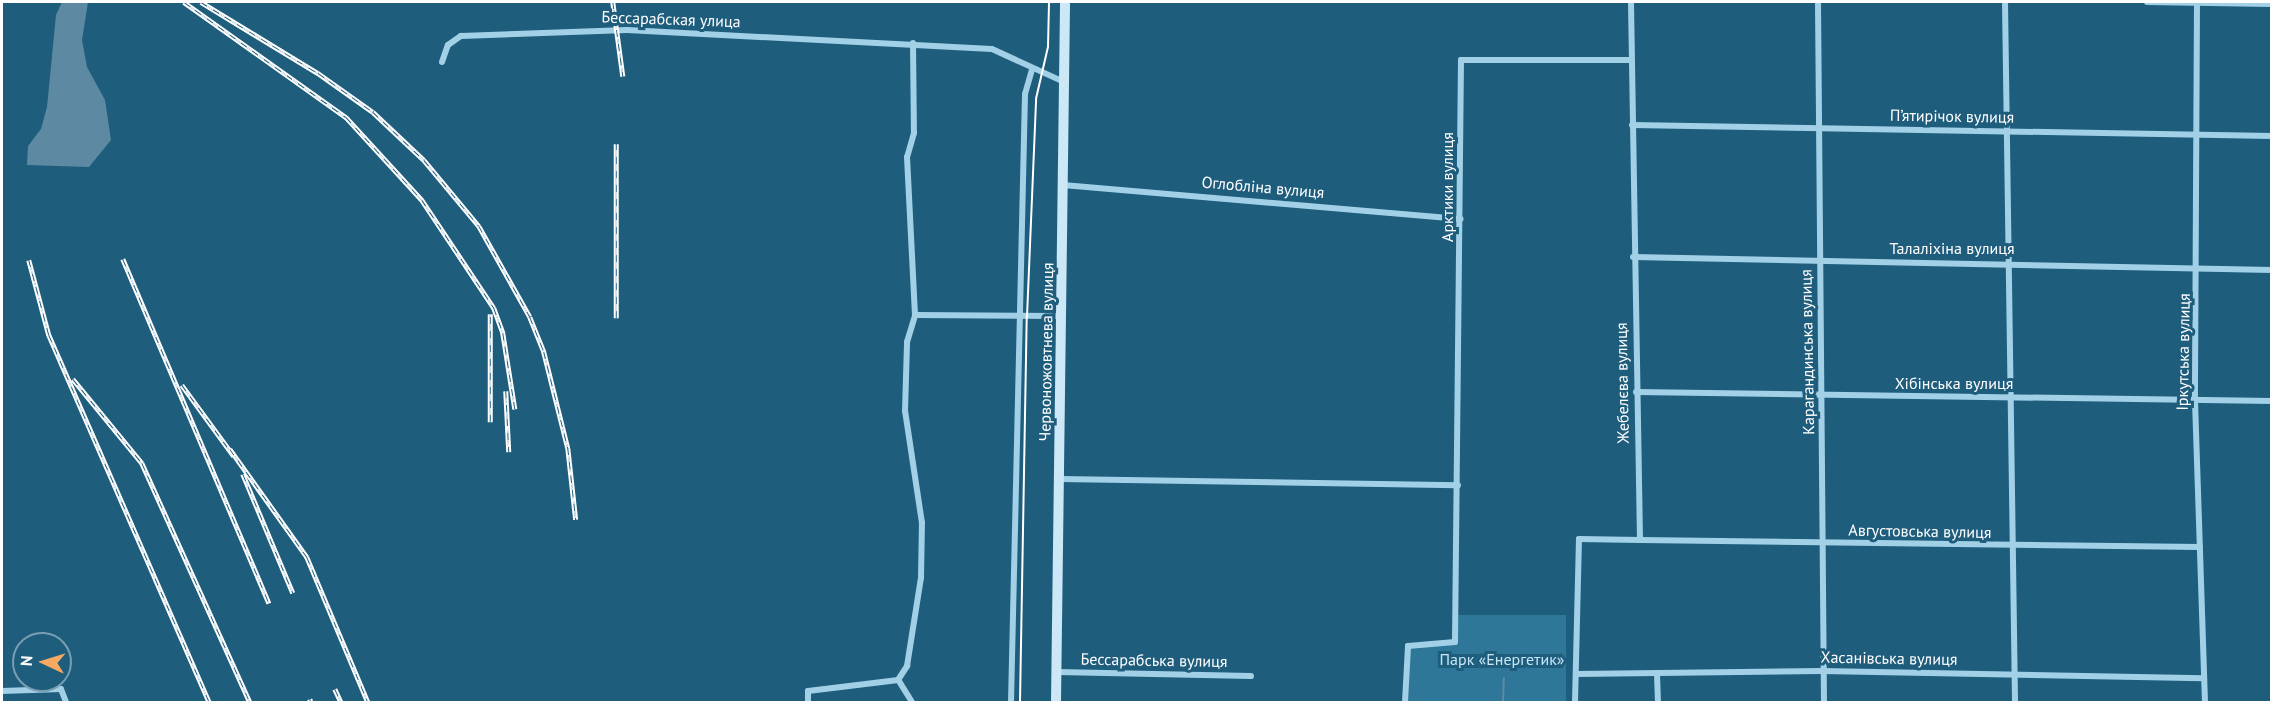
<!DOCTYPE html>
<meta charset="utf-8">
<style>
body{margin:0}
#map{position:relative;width:2273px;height:704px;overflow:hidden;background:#1f5d7d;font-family:"PT Sans",sans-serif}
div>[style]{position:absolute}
.green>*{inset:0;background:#2f7799}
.water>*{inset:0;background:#5d8aa2}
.stream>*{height:2px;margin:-1px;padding:0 1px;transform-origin:1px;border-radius:1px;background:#5d8aa2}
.street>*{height:6px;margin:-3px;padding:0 3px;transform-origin:3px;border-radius:3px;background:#a2d1e7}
.secondary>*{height:10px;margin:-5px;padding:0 5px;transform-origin:5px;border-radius:5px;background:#cce8f6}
.tram>*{height:1.5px;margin:-0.75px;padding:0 0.75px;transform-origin:0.75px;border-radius:0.75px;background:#fff}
.rail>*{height:4.5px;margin-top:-2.25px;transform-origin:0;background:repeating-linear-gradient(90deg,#1f5d7d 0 7px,#fff 0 14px);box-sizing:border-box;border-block:2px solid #fff}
span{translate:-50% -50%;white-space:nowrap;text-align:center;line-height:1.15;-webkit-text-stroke:6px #1f5d7d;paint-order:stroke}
.street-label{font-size:16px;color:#fff}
.park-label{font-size:16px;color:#c6e6f5}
.frame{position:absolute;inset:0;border:3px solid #fff;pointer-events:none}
.north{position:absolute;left:12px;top:632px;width:60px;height:60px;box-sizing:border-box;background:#1f5d7d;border:2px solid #799eb1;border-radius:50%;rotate:274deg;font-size:16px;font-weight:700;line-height:24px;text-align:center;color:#fff}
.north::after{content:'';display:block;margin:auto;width:21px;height:27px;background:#f5a962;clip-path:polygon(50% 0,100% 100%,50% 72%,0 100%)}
</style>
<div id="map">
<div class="green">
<i style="clip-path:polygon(1457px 615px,1566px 615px,1566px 702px,1408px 702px,1410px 648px,1456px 644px)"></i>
</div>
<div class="water">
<i style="clip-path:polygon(62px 2px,88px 2px,82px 40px,87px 67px,105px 100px,111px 140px,89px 167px,27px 165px,28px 146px,41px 129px,47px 107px,56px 15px)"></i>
</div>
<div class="stream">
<i style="left:1503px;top:702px;width:24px;rotate:-88deg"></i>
</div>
<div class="street">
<i style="left:1818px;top:2px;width:700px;rotate:89.51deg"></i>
<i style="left:2005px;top:2px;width:700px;rotate:89.18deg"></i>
<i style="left:2147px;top:2px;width:125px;rotate:0.9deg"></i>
<i style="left:2197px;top:2px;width:399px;rotate:90.3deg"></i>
<i style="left:2195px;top:401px;width:301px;rotate:88.1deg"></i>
<i style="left:913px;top:43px;width:90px;rotate:89.4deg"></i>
<i style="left:914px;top:133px;width:25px;rotate:106deg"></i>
<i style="left:907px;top:157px;width:158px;rotate:87.1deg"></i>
<i style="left:442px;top:62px;width:18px;rotate:-71deg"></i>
<i style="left:448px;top:45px;width:16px;rotate:-35deg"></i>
<i style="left:461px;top:36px;width:166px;rotate:-2.1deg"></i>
<i style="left:627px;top:30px;width:365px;rotate:3deg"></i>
<i style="left:992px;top:49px;width:79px;rotate:24.6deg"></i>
<i style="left:1632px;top:125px;width:640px;rotate:0.98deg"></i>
<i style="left:1063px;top:185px;width:399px;rotate:4.9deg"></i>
<i style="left:1633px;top:257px;width:639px;rotate:1.17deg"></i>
<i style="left:1636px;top:392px;width:636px;rotate:0.81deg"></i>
<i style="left:1060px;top:479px;width:398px;rotate:0.9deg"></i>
<i style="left:1640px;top:540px;width:560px;rotate:0.72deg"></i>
<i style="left:1057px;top:672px;width:194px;rotate:1.2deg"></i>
<i style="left:1576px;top:674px;width:246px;rotate:-0.7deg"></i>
<i style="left:1822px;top:671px;width:381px;rotate:1.1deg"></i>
<i style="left:1657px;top:674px;width:28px;rotate:88deg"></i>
<i style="left:2px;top:691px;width:59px;rotate:-1.9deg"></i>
<i style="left:61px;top:689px;width:14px;rotate:69deg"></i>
<i style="left:808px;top:702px;width:11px;rotate:-90deg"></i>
<i style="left:808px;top:691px;width:91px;rotate:-7deg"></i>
<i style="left:912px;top:702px;width:26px;rotate:-122deg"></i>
<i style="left:898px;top:680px;width:17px;rotate:-57deg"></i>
<i style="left:907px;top:666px;width:89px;rotate:-81deg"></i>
<i style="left:921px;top:578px;width:55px;rotate:-89deg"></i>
<i style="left:922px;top:523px;width:113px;rotate:-98.6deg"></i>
<i style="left:905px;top:411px;width:69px;rotate:-88.3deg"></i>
<i style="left:907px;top:342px;width:28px;rotate:-73deg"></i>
<i style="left:915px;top:315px;width:146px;rotate:0.4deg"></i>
<i style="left:1011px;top:702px;width:608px;rotate:-88.68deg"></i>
<i style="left:1025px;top:94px;width:25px;rotate:-74deg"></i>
<i style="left:1405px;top:702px;width:56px;rotate:-86.9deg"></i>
<i style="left:1408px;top:646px;width:47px;rotate:-4.9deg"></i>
<i style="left:1455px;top:642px;width:582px;rotate:-89.41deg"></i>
<i style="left:1461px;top:60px;width:170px"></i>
<i style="left:1575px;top:702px;width:163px;rotate:-88.6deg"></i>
<i style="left:1579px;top:539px;width:61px;rotate:0.9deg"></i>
<i style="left:1640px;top:540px;width:538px;rotate:-90.96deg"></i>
</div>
<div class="secondary">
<i style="left:1056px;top:702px;width:700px;rotate:-89.26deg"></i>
</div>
<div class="tram">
<i style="left:1020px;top:702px;width:385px;rotate:-89deg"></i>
<i style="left:1027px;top:317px;width:218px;rotate:-87.6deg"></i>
<i style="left:1036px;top:99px;width:53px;rotate:-77deg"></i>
<i style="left:1048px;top:47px;width:45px;rotate:-88.7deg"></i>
</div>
<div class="rail">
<i style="left:184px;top:2px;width:199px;rotate:35.4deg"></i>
<i style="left:346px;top:117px;width:113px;rotate:47.5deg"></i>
<i style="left:422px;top:200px;width:130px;rotate:56.3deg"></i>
<i style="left:494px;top:308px;width:27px;rotate:70deg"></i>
<i style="left:503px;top:333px;width:77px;rotate:81deg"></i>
<i style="left:201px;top:2px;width:137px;rotate:31.3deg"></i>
<i style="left:318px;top:73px;width:67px;rotate:35.3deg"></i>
<i style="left:373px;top:112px;width:70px;rotate:43.3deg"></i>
<i style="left:424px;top:160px;width:86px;rotate:50.2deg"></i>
<i style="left:479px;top:226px;width:104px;rotate:60.7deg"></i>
<i style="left:530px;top:317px;width:38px;rotate:68deg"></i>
<i style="left:544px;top:352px;width:99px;rotate:76deg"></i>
<i style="left:568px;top:448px;width:72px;rotate:83.7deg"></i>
<i style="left:613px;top:2px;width:75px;rotate:82.3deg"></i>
<i style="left:123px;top:259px;width:374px;rotate:67deg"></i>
<i style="left:29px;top:260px;width:78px;rotate:75.1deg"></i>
<i style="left:49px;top:335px;width:400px;rotate:66.4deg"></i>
<i style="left:616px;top:318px;width:174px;rotate:-90deg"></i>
<i style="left:73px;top:379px;width:109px;rotate:50.6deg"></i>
<i style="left:142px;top:463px;width:262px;rotate:65.7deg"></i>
<i style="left:182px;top:385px;width:88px;rotate:53.8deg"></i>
<i style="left:506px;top:391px;width:61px;rotate:87.2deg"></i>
<i style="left:490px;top:422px;width:108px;rotate:-90deg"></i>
<i style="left:230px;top:449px;width:133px;rotate:54.5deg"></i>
<i style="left:307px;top:557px;width:157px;rotate:67.2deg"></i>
<i style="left:243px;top:474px;width:129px;rotate:67.2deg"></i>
<i style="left:335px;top:689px;width:14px;rotate:65deg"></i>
<i style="left:310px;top:699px;width:3px;rotate:72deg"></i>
</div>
<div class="street-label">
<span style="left:671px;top:19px;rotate:2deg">Бессарабская улица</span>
<span style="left:1952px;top:116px;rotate:1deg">П’ятирічок вулиця</span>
<span style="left:1263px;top:187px;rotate:5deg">Оглобліна вулиця</span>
<span style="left:1447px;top:187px;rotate:-90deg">Арктики вулиця</span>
<span style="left:1952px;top:248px">Талаліхіна вулиця</span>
<span style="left:1046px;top:352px;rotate:-89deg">Червоножовтнева вулиця</span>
<span style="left:1807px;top:352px;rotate:-91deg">Карагандинська вулиця</span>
<span style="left:2183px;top:352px;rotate:-89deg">Іркутська вулиця</span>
<span style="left:1622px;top:383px;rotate:-91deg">Жебелєва вулиця</span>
<span style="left:1954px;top:383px">Хібінська вулиця</span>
<span style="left:1920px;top:531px;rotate:1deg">Августовська вулиця</span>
<span style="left:1889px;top:658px;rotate:1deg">Хасанівська вулиця</span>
<span style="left:1154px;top:660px;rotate:1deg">Бессарабська вулиця</span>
</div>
<div class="park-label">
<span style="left:1502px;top:659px">Парк «Енергетик»</span>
</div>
<div class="frame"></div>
<div class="north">N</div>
</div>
